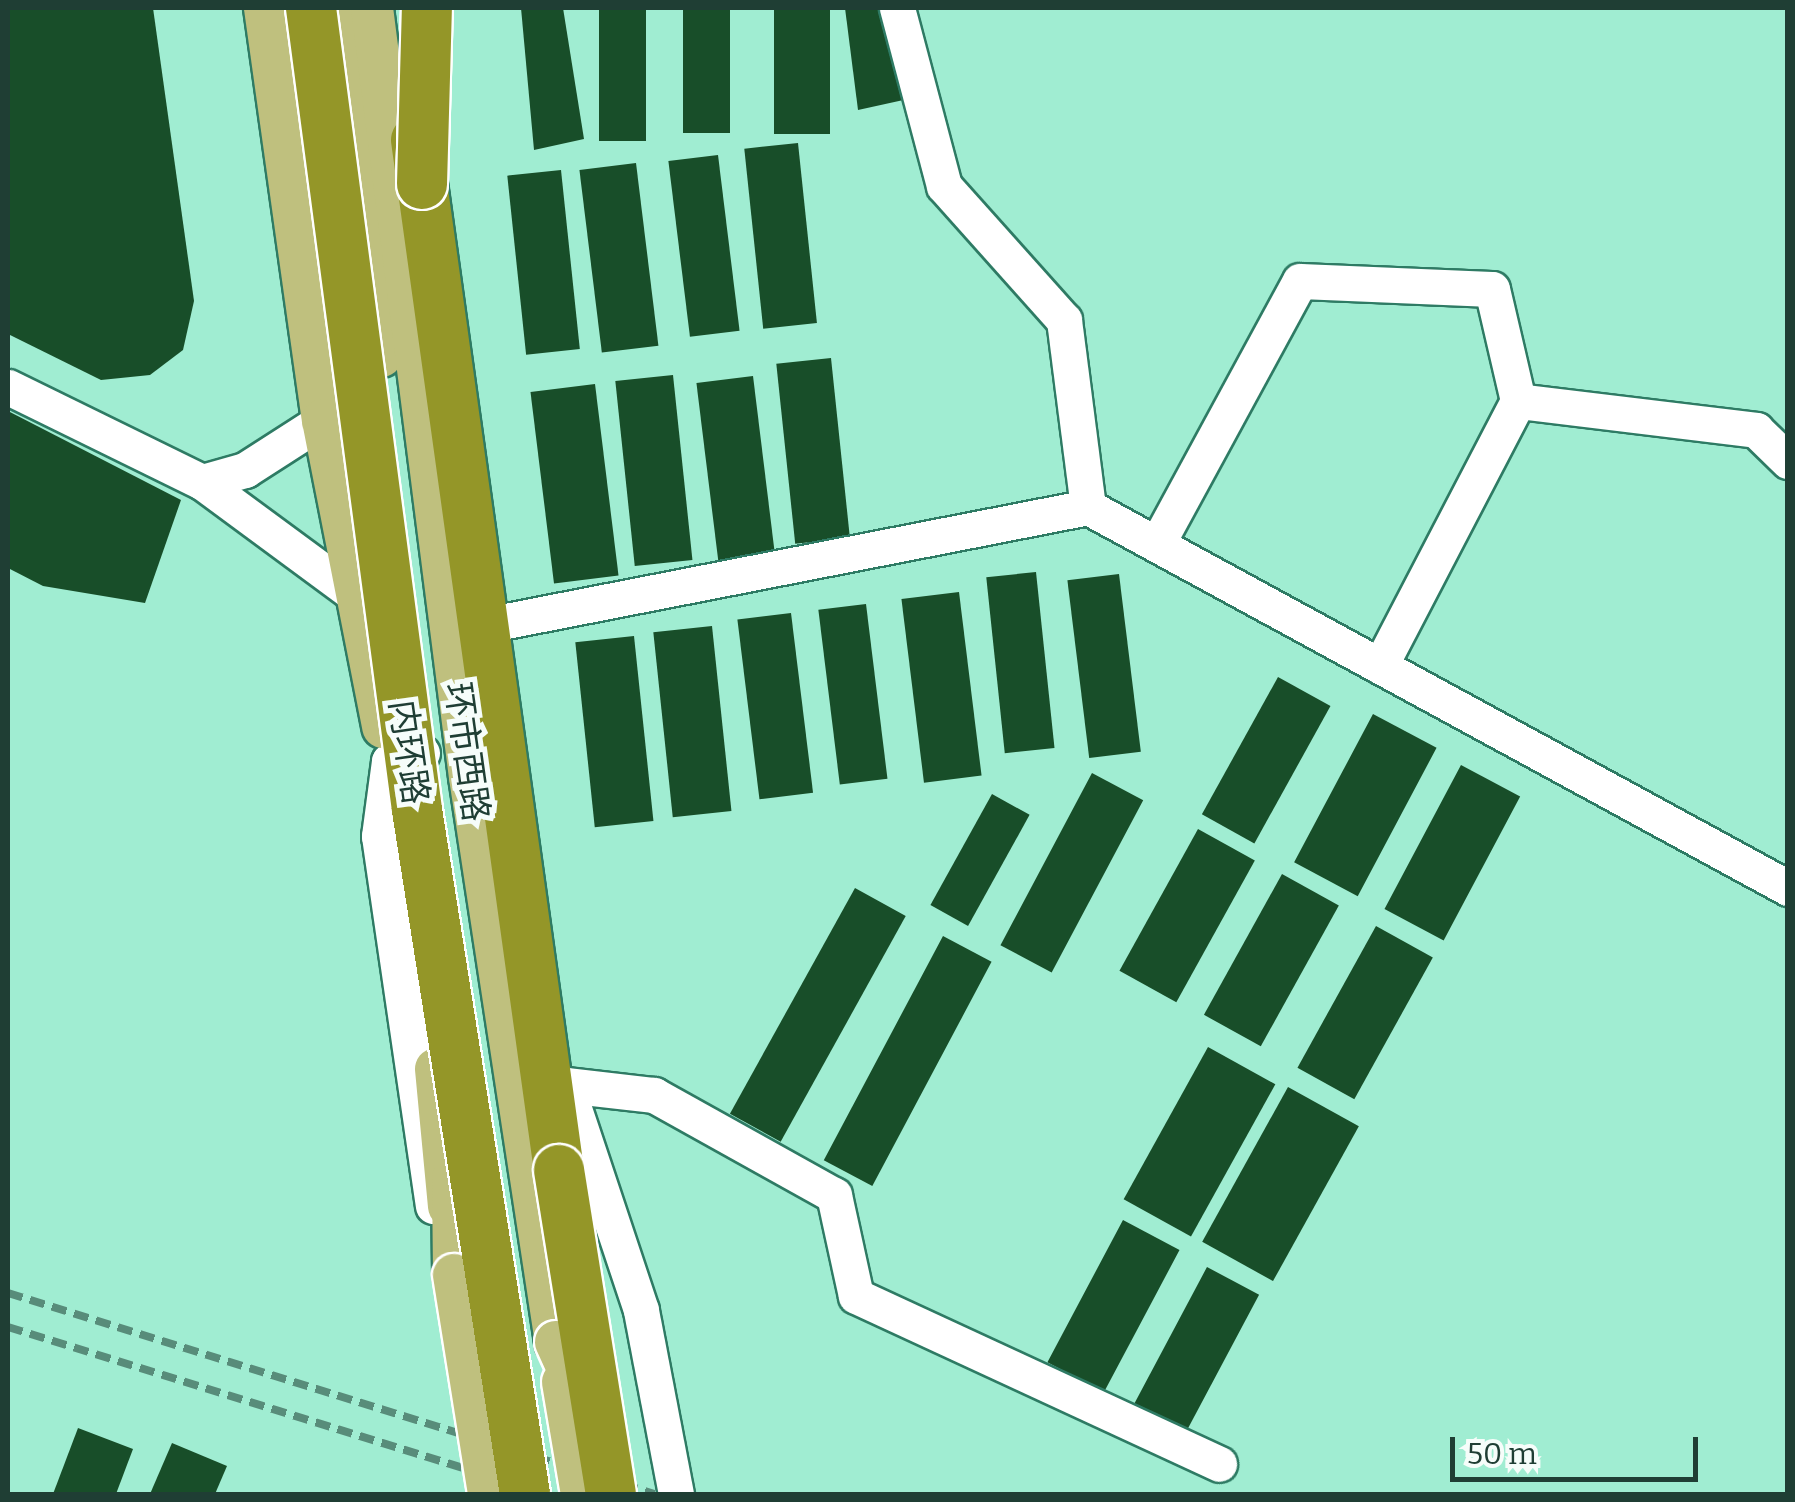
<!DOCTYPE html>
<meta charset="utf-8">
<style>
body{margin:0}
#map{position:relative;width:1795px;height:1502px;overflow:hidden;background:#a0edd2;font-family:Bitter,"Noto Sans SC",serif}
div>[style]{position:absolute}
.building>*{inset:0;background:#184e29;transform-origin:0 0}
.roads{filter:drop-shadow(2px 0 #2e7b64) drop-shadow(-2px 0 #2e7b64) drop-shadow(0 2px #2e7b64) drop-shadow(0 -2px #2e7b64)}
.minor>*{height:35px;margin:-17.5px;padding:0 17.5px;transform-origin:17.5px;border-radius:17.5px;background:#fff}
.major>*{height:42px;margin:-21px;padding:0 21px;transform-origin:21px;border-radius:21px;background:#bfc07e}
.highway>*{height:50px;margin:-25px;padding:0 25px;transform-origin:25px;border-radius:25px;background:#949628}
.rail>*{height:8px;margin-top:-4px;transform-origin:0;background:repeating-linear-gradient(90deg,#588c7a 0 15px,transparent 0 23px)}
.bridges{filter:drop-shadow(2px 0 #fff) drop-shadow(-2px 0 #fff) drop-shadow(0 2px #fff) drop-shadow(0 -2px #fff)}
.major-bridge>*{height:42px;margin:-21px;padding:0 21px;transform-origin:21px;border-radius:21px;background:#bfc07e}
.highway-bridge>*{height:50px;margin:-25px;padding:0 25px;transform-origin:25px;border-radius:25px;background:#949628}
span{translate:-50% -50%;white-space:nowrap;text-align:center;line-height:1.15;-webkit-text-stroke:10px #f6fdfa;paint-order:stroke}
.street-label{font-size:35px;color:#1f3e34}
.frame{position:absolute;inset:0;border:10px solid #1f3e34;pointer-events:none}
.scale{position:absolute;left:1450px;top:1437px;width:248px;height:45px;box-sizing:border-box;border:5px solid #1f3e34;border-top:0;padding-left:12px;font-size:30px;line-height:35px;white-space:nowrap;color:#1f3e34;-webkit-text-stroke:8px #f6fdfa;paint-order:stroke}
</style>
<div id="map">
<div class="building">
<i style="clip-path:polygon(8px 8px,153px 8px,194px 301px,183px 350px,150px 375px,101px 380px,8px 334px)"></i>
<i style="clip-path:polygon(521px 8px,563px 8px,584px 139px,534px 150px)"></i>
<i style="left:599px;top:8px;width:47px;height:133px"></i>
<i style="left:683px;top:8px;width:47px;height:125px"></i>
<i style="left:774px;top:8px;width:56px;height:126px"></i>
<i style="clip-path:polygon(845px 8px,887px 8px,908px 99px,858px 110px)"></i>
<i style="left:798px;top:143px;width:181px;height:54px;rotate:84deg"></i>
<i style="left:718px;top:155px;width:177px;height:50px;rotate:83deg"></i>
<i style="left:636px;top:163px;width:184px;height:57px;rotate:83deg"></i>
<i style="left:561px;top:170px;width:180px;height:54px;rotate:84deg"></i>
<i style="left:831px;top:358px;width:181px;height:55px;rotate:84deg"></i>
<i style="left:673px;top:375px;width:186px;height:58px;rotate:84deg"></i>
<i style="left:753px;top:376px;width:185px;height:57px;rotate:83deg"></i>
<i style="left:595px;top:384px;width:193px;height:65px;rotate:83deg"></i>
<i style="clip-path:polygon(8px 411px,181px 500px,145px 603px,43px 586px,8px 568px)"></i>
<i style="left:1036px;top:572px;width:177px;height:50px;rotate:84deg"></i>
<i style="left:1119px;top:574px;width:179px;height:52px;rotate:83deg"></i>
<i style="left:959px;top:592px;width:185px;height:58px;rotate:83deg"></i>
<i style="left:866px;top:604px;width:176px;height:48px;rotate:83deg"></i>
<i style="left:791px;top:613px;width:181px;height:54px;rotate:83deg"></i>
<i style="left:712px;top:626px;width:186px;height:59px;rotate:84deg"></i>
<i style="left:634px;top:636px;width:186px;height:59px;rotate:84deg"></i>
<i style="left:1278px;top:677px;width:60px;height:157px;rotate:29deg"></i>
<i style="left:1373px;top:714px;width:72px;height:168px;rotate:28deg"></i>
<i style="left:1461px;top:765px;width:67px;height:163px;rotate:28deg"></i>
<i style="left:1092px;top:773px;width:58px;height:195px;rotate:28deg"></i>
<i style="left:992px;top:794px;width:43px;height:127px;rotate:29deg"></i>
<i style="left:1198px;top:829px;width:65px;height:162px;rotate:29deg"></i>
<i style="left:1282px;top:874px;width:65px;height:161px;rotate:29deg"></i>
<i style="left:855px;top:888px;width:58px;height:258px;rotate:29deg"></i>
<i style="left:1376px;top:926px;width:65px;height:162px;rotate:29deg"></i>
<i style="left:943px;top:936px;width:55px;height:254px;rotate:28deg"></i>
<i style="left:1208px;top:1047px;width:77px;height:174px;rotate:29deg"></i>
<i style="left:1288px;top:1087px;width:81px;height:177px;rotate:29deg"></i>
<i style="left:1123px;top:1220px;width:64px;height:161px;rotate:28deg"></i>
<i style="left:1207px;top:1267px;width:59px;height:155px;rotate:28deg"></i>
<i style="clip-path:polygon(78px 1428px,133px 1449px,116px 1494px,53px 1494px)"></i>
<i style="clip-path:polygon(172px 1443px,227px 1466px,215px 1494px,150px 1494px)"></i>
</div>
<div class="roads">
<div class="minor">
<i style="left:897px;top:8px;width:184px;rotate:75.2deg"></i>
<i style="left:944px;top:186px;width:180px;rotate:48.2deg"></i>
<i style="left:1064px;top:320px;width:189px;rotate:82.7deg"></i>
<i style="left:1088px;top:507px;width:797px;rotate:28.56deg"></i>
<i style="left:8px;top:387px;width:216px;rotate:26.1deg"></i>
<i style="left:202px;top:482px;width:194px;rotate:36.4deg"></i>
<i style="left:202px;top:482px;width:45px;rotate:-15.6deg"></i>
<i style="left:245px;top:470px;width:93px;rotate:-32.7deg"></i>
<i style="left:1157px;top:544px;width:299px;rotate:-61.5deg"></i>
<i style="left:1300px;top:281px;width:192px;rotate:2.4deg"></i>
<i style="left:1492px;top:289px;width:115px;rotate:76.9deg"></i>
<i style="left:501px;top:622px;width:598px;rotate:-11.08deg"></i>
<i style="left:1380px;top:666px;width:299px;rotate:-62.5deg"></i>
<i style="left:1518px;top:401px;width:240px;rotate:6.9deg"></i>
<i style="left:1756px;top:430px;width:45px;rotate:44.1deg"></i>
<i style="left:422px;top:753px;width:34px;rotate:166deg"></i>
<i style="left:389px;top:761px;width:76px;rotate:97.6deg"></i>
<i style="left:379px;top:836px;width:374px;rotate:81.7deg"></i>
<i style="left:676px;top:1494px;width:187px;rotate:-100.8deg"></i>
<i style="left:641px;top:1310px;width:237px;rotate:-108.4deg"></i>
<i style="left:566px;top:1085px;width:89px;rotate:6.5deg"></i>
<i style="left:654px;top:1095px;width:206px;rotate:29.1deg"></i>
<i style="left:834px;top:1195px;width:103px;rotate:77.7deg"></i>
<i style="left:856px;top:1296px;width:400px;rotate:24.8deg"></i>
</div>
<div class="major">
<i style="left:265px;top:8px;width:416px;rotate:82deg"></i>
<i style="left:323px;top:420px;width:313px;rotate:78.9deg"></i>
<i style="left:336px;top:8px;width:351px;rotate:82.6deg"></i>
<i style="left:372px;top:8px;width:775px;rotate:82.74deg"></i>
<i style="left:470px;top:777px;width:572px;rotate:81.35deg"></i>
<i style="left:436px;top:1069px;width:138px;rotate:84.6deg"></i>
<i style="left:453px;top:1178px;width:97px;rotate:89.4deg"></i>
</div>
<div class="highway">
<i style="left:416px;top:140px;width:1040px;rotate:82.1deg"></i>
</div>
</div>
<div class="rail">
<i style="left:8px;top:1293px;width:677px;rotate:17.28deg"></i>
<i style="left:8px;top:1327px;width:564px;rotate:17.21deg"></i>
</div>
<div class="bridges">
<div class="major-bridge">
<i style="left:454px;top:1275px;width:222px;rotate:80.9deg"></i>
<i style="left:556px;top:1342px;width:80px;rotate:65.7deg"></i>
<i style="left:563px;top:1382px;width:114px;rotate:80.4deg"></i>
</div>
<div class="highway-bridge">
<i style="left:311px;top:8px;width:809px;rotate:82.47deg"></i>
<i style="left:417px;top:810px;width:692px;rotate:81.03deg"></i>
<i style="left:422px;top:184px;width:176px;rotate:-88.4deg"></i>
<i style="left:559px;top:1170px;width:328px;rotate:80.9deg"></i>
</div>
</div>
<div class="street-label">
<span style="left:409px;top:752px;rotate:82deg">内环路</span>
<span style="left:467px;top:752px;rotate:82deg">环市西路</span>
</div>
<div class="frame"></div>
<div class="scale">50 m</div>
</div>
